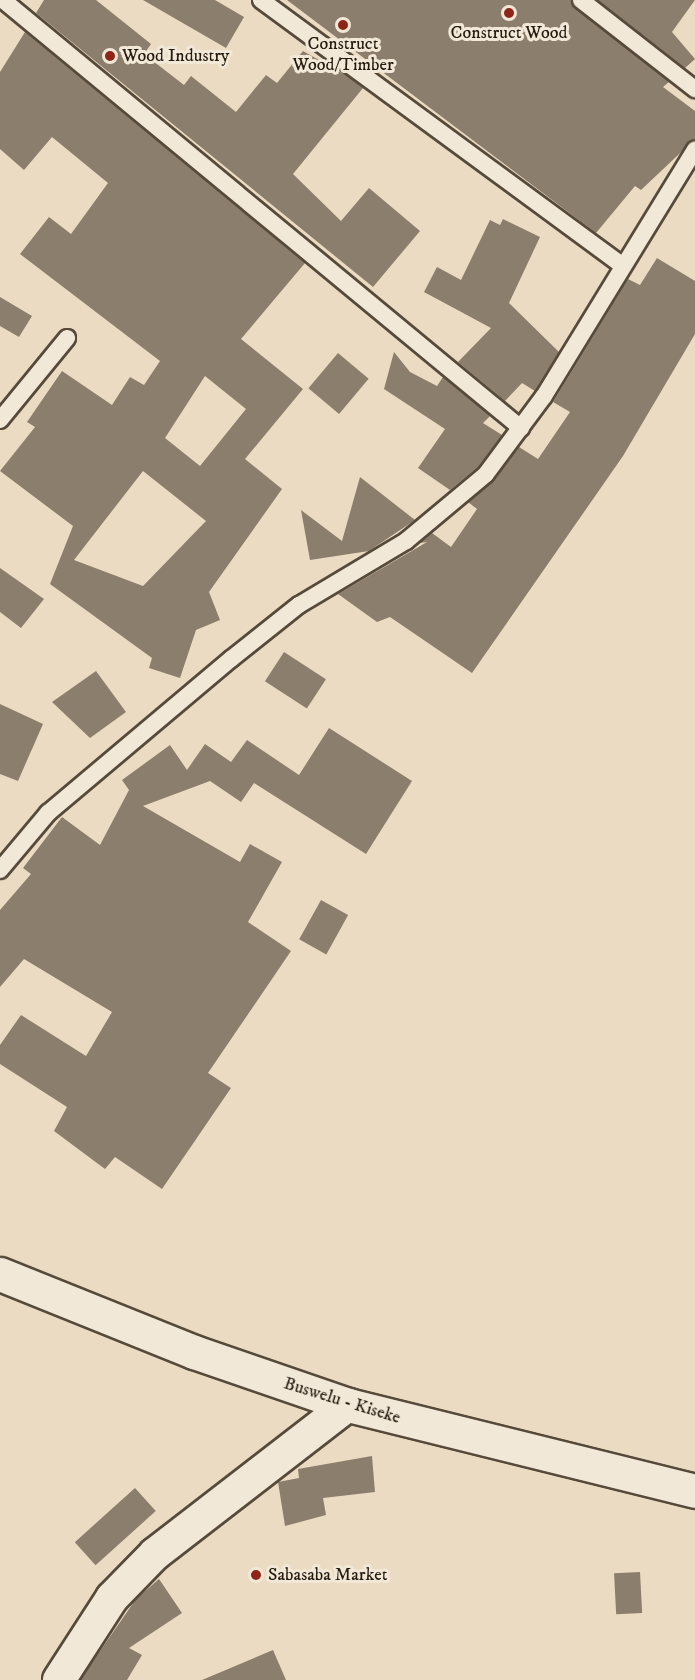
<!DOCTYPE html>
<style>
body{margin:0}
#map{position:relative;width:695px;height:1680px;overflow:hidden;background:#ebdbc2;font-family:"IM FELL DW Pica",serif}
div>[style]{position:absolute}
.building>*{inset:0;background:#8c7e6c;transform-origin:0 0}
.roads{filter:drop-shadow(2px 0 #564a3b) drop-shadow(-2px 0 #564a3b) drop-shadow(0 2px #564a3b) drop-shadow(0 -2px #564a3b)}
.service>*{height:16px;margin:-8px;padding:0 8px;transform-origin:8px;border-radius:8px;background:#f2e8d7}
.minor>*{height:32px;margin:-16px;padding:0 16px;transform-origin:16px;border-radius:16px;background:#f2e8d7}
.secondary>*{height:33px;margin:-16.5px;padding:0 16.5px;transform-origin:16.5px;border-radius:16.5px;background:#f2e8d7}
.dots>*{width:16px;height:16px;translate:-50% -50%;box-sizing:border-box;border:3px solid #f2e8d7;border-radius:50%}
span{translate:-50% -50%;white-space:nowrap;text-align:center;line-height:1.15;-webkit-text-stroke:6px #f2e8d7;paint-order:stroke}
.poi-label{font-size:18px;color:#251a0e}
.left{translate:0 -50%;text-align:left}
.street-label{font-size:18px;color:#251a0e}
</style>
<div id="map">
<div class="building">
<i style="clip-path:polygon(44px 0,96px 0,151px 44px,144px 54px,184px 85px,191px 76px,236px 112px,266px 75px,277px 83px,303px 51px,349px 77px,363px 88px,293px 174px,341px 221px,369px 188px,420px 231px,373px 287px,36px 13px)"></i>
<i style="clip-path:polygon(143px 0,215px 0,244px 17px,226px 48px)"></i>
<i style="clip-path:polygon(287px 0,571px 0,669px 82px,663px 87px,695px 111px,695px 139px,641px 190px,635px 186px,596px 233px)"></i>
<i style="clip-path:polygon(598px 0,695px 0,672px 32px,695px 59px,685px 68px)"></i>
<i style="clip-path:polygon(evenodd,25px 32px,305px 263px,241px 339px,303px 389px,245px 459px,282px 489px,209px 592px,220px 620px,196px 630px,180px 678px,149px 668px,152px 658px,50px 584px,73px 526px,0 471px,35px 427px,27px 422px,62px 371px,112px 405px,130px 377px,144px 385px,160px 361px,20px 254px,49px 217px,71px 234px,108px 183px,52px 137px,24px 170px,0 149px,0 72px,25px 32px,205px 376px,246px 409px,200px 466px,165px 438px,205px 376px,25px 32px,143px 471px,206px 521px,143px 586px,74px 560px,143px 471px)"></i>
<i style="clip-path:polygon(503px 219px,540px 237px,509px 303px,559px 352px,535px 391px,522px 383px,505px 401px,458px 362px,491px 328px,424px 292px,437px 267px,461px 280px,490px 220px,500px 225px)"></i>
<i style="clip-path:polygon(657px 258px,695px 281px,695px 334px,623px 456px,472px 673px,390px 617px,377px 622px,338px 594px,427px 542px,420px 543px,432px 533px,451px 547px,477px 509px,468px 502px,494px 480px,519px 447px,538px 459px,570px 412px,553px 402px,628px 279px,640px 285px)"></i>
<i style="clip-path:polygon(0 297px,32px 316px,19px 337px,0 326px)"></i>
<i style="clip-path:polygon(394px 352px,410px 372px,437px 386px,443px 377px,490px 416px,483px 423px,502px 435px,478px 467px,450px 490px,418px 468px,445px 429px,384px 389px)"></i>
<i style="left:338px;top:353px;width:40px;height:46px;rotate:40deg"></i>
<i style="clip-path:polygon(360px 477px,415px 520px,369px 551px,310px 560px,301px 510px,342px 541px)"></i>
<i style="clip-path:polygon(0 568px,44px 599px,21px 628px,0 612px)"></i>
<i style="left:284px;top:652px;width:50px;height:35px;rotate:33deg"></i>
<i style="clip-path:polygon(96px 671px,126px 712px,90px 738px,52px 702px)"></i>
<i style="clip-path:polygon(0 704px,43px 724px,18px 781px,0 774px)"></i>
<i style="clip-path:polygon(329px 728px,412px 781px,366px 854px,254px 783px,241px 802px,210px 781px,143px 806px,240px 862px,250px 844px,282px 862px,248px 922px,291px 951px,208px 1073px,231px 1088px,162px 1189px,115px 1157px,105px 1169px,54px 1131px,67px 1107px,0 1064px,0 1045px,21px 1015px,86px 1056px,112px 1012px,24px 959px,0 987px,0 910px,31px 874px,23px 868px,62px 817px,100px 845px,129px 790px,122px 780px,170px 745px,187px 770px,205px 744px,231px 762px,247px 740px,299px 775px)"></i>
<i style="left:321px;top:900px;width:31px;height:45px;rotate:29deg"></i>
<i style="clip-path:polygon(372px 1456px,375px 1492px,323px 1498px,326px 1515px,285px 1526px,278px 1482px,299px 1478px,298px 1469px)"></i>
<i style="left:135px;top:1488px;width:31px;height:81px;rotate:48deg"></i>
<i style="left:640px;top:1572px;width:41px;height:26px;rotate:87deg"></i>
<i style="clip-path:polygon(159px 1579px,182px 1613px,129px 1648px,142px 1655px,127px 1680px,80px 1680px,136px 1599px)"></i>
<i style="clip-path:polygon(273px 1650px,286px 1680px,202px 1680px)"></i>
</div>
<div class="roads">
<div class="service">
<i style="left:3px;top:0;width:672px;rotate:39.57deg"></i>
<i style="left:261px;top:0;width:448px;rotate:36.3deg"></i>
<i style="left:581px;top:0;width:145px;rotate:38deg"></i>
<i style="left:0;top:420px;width:106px;rotate:-50.7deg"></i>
<i style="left:0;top:870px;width:75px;rotate:-49.9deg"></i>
<i style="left:48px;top:813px;width:239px;rotate:-40.1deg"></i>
<i style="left:231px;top:659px;width:87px;rotate:-38.5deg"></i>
<i style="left:299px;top:605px;width:125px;rotate:-30.9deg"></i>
<i style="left:406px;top:541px;width:104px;rotate:-39.9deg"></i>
<i style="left:486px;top:474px;width:97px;rotate:-53.4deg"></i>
<i style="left:544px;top:396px;width:289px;rotate:-58.5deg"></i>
</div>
<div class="minor">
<i style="left:59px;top:1680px;width:98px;rotate:-57.1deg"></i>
<i style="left:112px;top:1598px;width:62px;rotate:-45.7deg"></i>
<i style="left:155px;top:1554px;width:244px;rotate:-37.7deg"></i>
</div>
<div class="secondary">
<i style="left:0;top:1274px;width:209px;rotate:21.9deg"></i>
<i style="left:194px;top:1352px;width:163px;rotate:19deg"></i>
<i style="left:348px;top:1405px;width:357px;rotate:13.9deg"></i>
</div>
</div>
<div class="dots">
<i style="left:509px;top:13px;background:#8f2418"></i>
<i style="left:343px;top:25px;background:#8f2418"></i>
<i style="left:110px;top:56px;background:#8f2418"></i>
<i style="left:256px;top:1575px;background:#8f2418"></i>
</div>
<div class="poi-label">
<span style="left:509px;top:33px">Construct Wood</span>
<span style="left:343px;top:55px">Construct<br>Wood/Timber</span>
<span class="left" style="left:122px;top:56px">Wood Industry</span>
<span class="left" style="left:268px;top:1575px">Sabasaba Market</span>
</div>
<div class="street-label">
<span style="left:342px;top:1401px;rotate:17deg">Buswelu - Kiseke</span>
</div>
</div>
